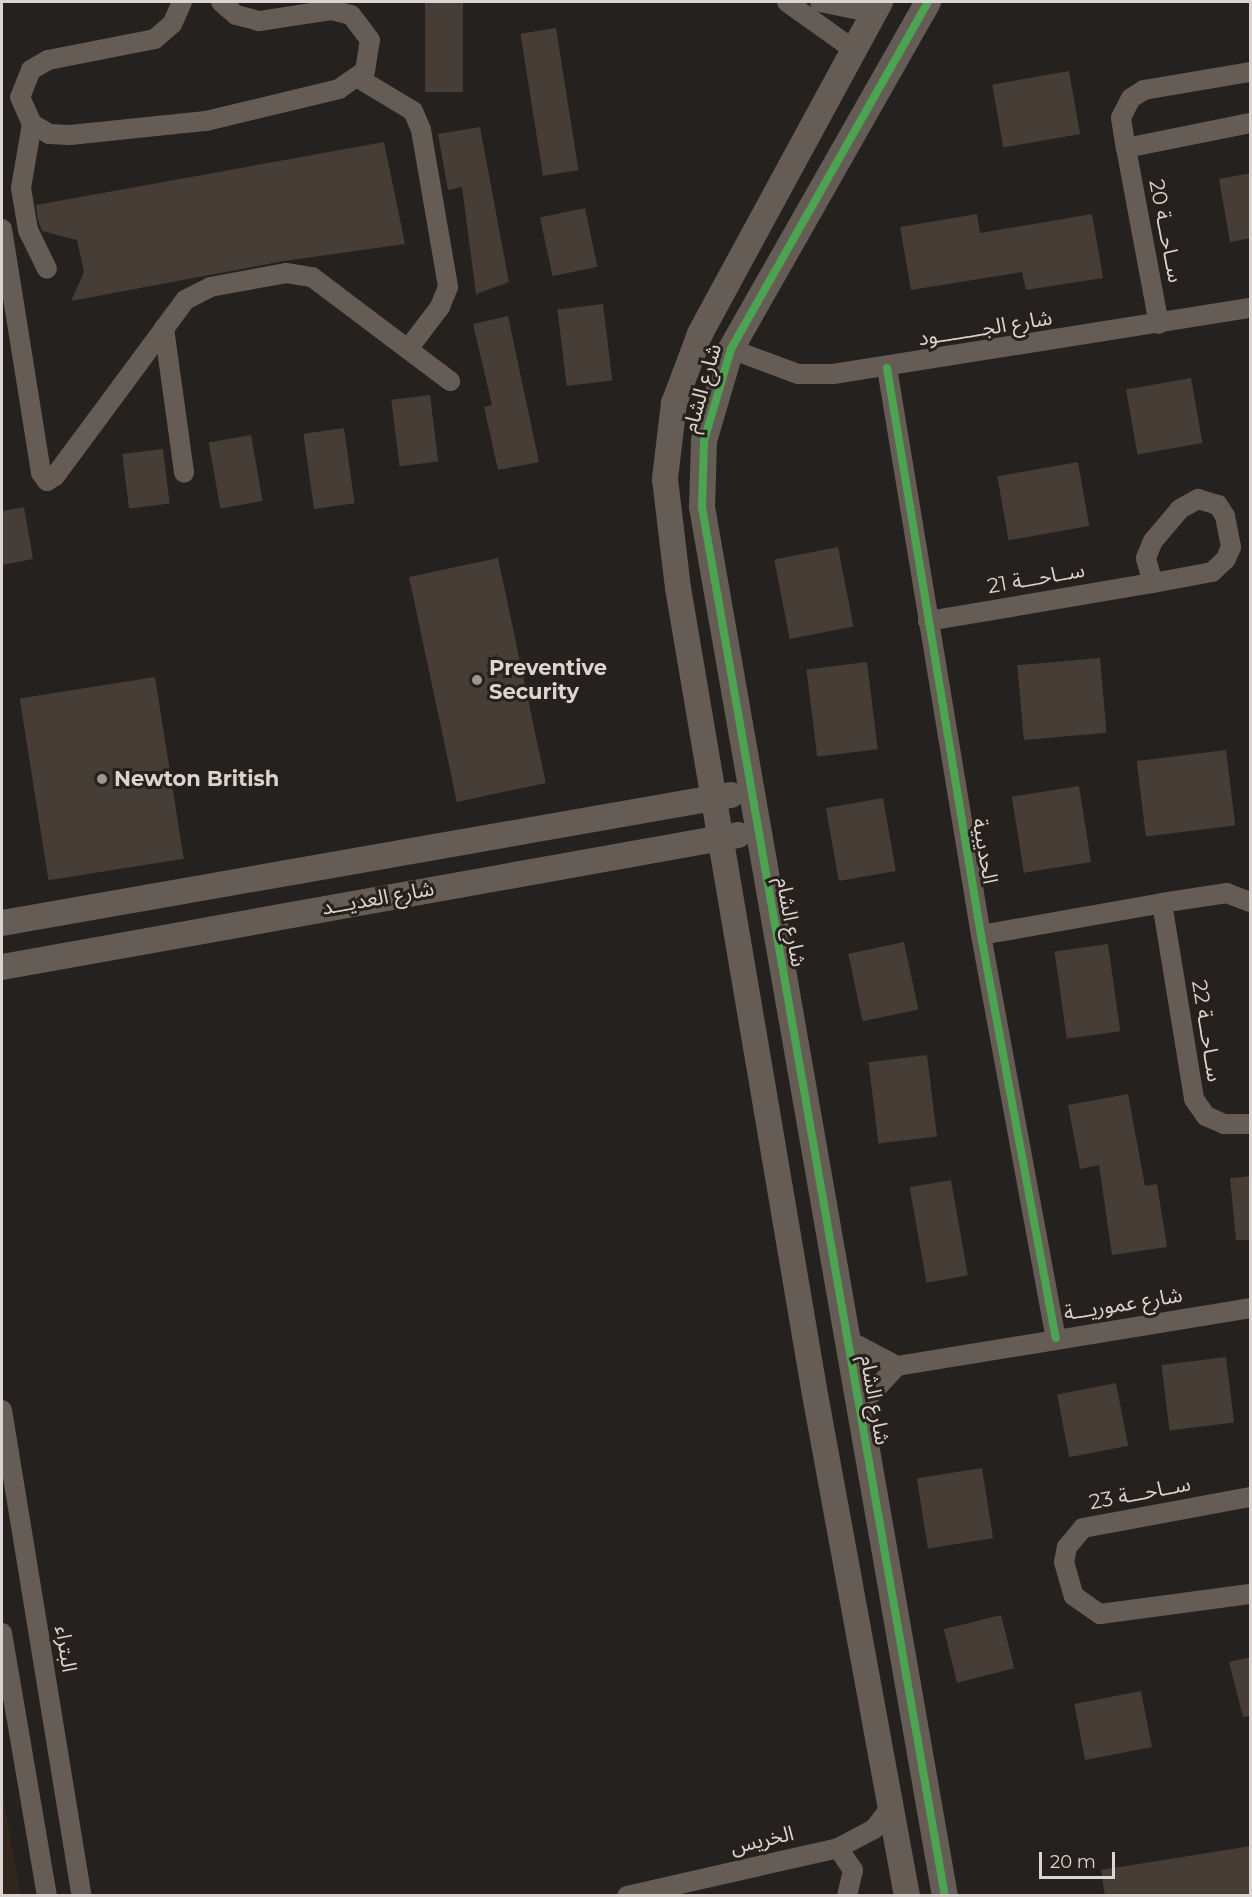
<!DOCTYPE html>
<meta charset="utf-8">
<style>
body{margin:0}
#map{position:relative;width:1252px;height:1897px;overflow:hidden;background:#24211e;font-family:Montserrat,"Noto Sans Arabic",sans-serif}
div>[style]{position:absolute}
.built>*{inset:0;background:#31251e}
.building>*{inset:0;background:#453d36;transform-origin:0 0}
.minor>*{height:20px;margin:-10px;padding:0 10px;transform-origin:10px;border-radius:10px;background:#655c55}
.tertiary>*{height:26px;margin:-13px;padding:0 13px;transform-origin:13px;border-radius:13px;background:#655c55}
.cycleway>*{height:8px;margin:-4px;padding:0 4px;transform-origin:4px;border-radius:4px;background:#4ca352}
.dots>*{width:16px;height:16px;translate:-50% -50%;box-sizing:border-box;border:3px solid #27201b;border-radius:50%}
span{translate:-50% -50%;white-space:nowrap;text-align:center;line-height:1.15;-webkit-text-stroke:6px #27201b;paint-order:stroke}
.street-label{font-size:21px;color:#dad5d2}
.poi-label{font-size:21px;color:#dad5d2;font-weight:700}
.left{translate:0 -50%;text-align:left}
.frame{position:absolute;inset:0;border:3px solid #dad5d2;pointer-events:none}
.scale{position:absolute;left:1039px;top:1852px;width:76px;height:27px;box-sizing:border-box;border:3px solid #dad5d2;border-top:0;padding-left:8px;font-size:18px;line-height:21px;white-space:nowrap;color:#dad5d2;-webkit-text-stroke:4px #27201b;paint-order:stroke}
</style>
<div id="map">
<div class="built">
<i style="clip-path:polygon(2px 1789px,21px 1895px,2px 1895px)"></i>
</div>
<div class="building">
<i style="left:425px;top:2px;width:38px;height:90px"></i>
<i style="left:556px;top:28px;width:144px;height:36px;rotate:81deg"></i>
<i style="left:1069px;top:71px;width:64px;height:78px;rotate:80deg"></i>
<i style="clip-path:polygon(480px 127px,509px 282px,476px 294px,462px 187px,448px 190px,438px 134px)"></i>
<i style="clip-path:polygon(384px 142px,405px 244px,284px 261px,71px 301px,84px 272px,77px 240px,42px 231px,38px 220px,36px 205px)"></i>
<i style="clip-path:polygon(1251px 173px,1251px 238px,1230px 242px,1219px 179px)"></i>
<i style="left:585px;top:208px;width:60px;height:46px;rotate:78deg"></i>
<i style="clip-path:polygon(977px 214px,980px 233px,1092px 214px,1103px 278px,1026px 290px,1022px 272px,911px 290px,900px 227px)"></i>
<i style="left:603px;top:304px;width:77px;height:46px;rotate:83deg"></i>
<i style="clip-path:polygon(508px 316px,539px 462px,498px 470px,484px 407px,492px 405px,473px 324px)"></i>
<i style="left:1191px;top:378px;width:66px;height:66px;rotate:80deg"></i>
<i style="left:430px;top:395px;width:67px;height:39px;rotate:83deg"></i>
<i style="left:344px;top:428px;width:76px;height:41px;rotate:82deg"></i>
<i style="left:251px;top:435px;width:67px;height:43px;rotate:80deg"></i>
<i style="left:163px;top:449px;width:55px;height:41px;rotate:83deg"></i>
<i style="left:1078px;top:462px;width:65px;height:82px;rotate:80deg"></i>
<i style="clip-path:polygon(24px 507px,33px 559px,2px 565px,2px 511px)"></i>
<i style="left:838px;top:547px;width:81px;height:65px;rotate:79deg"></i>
<i style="left:498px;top:558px;width:230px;height:91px;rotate:78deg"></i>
<i style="left:1100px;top:658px;width:75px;height:83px;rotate:85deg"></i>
<i style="left:867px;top:662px;width:88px;height:61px;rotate:83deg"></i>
<i style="left:155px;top:677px;width:184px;height:137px;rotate:81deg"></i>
<i style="left:1226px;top:750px;width:76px;height:90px;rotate:83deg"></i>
<i style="left:1079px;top:786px;width:77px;height:68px;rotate:81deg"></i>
<i style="left:883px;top:798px;width:74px;height:58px;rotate:80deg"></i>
<i style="left:904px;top:942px;width:69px;height:57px;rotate:78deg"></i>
<i style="left:1108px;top:944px;width:88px;height:54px;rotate:82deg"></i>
<i style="left:927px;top:1055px;width:82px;height:59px;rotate:83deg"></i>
<i style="clip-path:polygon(1128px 1094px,1145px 1186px,1157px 1184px,1167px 1247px,1112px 1255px,1099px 1165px,1080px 1169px,1068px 1105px)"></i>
<i style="clip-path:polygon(1251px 1176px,1251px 1240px,1236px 1240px,1230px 1178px)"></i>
<i style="left:951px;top:1180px;width:97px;height:42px;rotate:80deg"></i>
<i style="left:1226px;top:1357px;width:66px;height:65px;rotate:83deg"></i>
<i style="left:1116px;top:1383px;width:64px;height:60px;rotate:79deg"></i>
<i style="left:982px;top:1468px;width:71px;height:66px;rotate:81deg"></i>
<i style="left:1001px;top:1615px;width:55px;height:59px;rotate:76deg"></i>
<i style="clip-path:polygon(1251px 1657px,1251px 1716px,1243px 1717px,1229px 1662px)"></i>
<i style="left:1141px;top:1691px;width:57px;height:68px;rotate:79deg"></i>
<i style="clip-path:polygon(1251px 1846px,1251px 1896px,1105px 1896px,1101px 1870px)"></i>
</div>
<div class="minor">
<i style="left:182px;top:2px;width:24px;rotate:114deg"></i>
<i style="left:172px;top:24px;width:23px;rotate:139deg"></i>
<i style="left:155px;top:39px;width:109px;rotate:168.9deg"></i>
<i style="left:48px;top:60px;width:20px;rotate:150deg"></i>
<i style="left:31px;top:70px;width:29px;rotate:112deg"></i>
<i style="left:20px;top:97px;width:30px;rotate:66deg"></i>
<i style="left:32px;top:124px;width:20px;rotate:30deg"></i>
<i style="left:49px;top:134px;width:21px;rotate:3deg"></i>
<i style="left:70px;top:135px;width:137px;rotate:-5.9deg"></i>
<i style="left:206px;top:121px;width:137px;rotate:-13.5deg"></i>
<i style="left:339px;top:89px;width:32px;rotate:-35deg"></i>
<i style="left:365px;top:71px;width:31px;rotate:-81deg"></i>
<i style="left:370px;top:40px;width:31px;rotate:-127deg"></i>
<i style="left:351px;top:15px;width:21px;rotate:-166deg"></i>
<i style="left:331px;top:10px;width:73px;rotate:171.3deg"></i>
<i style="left:259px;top:21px;width:24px;rotate:-165deg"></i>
<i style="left:236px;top:15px;width:20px;rotate:-139deg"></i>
<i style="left:787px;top:2px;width:82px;rotate:35.6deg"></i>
<i style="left:820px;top:2px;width:55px;rotate:11.5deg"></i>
<i style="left:1250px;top:72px;width:108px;rotate:170.4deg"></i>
<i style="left:1144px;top:90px;width:15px;rotate:148deg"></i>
<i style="left:1131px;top:98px;width:22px;rotate:117deg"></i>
<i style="left:1121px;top:118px;width:30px;rotate:81deg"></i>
<i style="left:1126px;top:148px;width:126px;rotate:-11.4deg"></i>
<i style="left:358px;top:78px;width:64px;rotate:31deg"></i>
<i style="left:413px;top:111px;width:21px;rotate:67deg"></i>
<i style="left:421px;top:130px;width:159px;rotate:80.2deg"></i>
<i style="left:448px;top:287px;width:22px;rotate:112deg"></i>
<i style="left:440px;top:307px;width:53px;rotate:127.3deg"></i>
<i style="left:32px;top:124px;width:65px;rotate:99.8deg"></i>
<i style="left:21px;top:188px;width:43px;rotate:80.5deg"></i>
<i style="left:28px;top:230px;width:43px;rotate:64deg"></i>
<i style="left:1126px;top:148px;width:179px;rotate:79.4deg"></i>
<i style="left:2px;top:229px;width:247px;rotate:80.9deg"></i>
<i style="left:41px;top:473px;width:10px;rotate:53deg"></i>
<i style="left:47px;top:481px;width:9px;rotate:-32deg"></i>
<i style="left:55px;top:476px;width:219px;rotate:-53.5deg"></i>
<i style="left:185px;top:300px;width:28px;rotate:-27deg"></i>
<i style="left:210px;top:287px;width:77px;rotate:-10.4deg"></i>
<i style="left:286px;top:273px;width:26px;rotate:9deg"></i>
<i style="left:312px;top:277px;width:173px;rotate:37deg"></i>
<i style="left:164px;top:328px;width:146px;rotate:82.1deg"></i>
<i style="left:731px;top:349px;width:72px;rotate:20.5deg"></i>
<i style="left:798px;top:374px;width:35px"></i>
<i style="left:833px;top:374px;width:422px;rotate:-9deg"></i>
<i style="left:887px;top:368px;width:575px;rotate:80.59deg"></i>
<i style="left:981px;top:935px;width:410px;rotate:79.5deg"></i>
<i style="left:1198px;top:499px;width:21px;rotate:17deg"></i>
<i style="left:1218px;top:505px;width:13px;rotate:58deg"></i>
<i style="left:1225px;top:516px;width:32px;rotate:79deg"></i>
<i style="left:1231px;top:547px;width:13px;rotate:113deg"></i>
<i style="left:1226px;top:559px;width:19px;rotate:137deg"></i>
<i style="left:1212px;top:572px;width:60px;rotate:169.4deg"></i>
<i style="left:1153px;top:583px;width:26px;rotate:-106deg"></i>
<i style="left:1146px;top:558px;width:18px;rotate:-68deg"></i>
<i style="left:1153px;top:541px;width:42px;rotate:-49.8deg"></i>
<i style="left:1180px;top:509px;width:21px;rotate:-29deg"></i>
<i style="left:928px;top:621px;width:228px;rotate:-9.6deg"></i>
<i style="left:1250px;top:902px;width:25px;rotate:-159deg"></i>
<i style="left:1227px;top:893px;width:66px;rotate:171.3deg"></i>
<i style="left:1162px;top:903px;width:199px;rotate:80.7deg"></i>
<i style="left:1194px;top:1099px;width:21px;rotate:55deg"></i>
<i style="left:1206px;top:1116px;width:20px;rotate:24deg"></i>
<i style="left:1224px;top:1124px;width:26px"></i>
<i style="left:981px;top:935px;width:184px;rotate:-10deg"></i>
<i style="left:846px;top:1339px;width:58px;rotate:27.9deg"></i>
<i style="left:897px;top:1366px;width:358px;rotate:-9.3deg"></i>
<i style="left:858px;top:1408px;width:57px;rotate:-47.1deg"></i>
<i style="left:2px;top:1410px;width:493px;rotate:80.7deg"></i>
<i style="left:1250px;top:1497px;width:170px;rotate:169.5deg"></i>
<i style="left:1083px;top:1528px;width:25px;rotate:130deg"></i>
<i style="left:1067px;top:1547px;width:15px;rotate:101deg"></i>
<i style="left:1064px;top:1562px;width:35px;rotate:74deg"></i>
<i style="left:1074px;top:1596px;width:32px;rotate:35deg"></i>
<i style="left:1100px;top:1614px;width:151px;rotate:-7.6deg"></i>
<i style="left:2px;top:1633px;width:267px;rotate:80.3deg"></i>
<i style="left:838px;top:1848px;width:27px;rotate:56deg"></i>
<i style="left:853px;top:1870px;width:27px;rotate:103deg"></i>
<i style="left:627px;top:1896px;width:216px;rotate:-12.8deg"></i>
<i style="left:838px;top:1848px;width:41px;rotate:-27.8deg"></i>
<i style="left:874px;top:1829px;width:31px;rotate:-52deg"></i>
</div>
<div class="tertiary">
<i style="left:880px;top:2px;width:378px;rotate:118.5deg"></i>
<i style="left:700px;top:334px;width:74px;rotate:110.6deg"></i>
<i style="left:674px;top:403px;width:77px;rotate:96.8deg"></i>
<i style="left:665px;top:479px;width:110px;rotate:83.2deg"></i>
<i style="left:678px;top:588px;width:812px;rotate:80.36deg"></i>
<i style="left:814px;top:1389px;width:515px;rotate:79.61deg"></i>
<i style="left:928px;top:2px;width:399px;rotate:119.6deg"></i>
<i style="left:731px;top:349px;width:96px;rotate:106.4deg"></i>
<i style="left:704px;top:441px;width:66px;rotate:91.7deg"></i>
<i style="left:702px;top:507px;width:1410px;rotate:80.08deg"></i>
<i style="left:2px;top:923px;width:740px;rotate:-9.96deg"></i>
<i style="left:2px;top:967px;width:748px;rotate:-10.17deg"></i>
</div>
<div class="cycleway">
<i style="left:928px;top:2px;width:399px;rotate:119.6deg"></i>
<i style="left:731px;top:349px;width:96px;rotate:106.4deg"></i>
<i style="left:704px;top:441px;width:66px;rotate:91.7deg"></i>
<i style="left:702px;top:507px;width:1410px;rotate:80.08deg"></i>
<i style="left:887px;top:368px;width:575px;rotate:80.59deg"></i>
<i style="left:981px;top:935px;width:410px;rotate:79.5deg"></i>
</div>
<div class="dots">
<i style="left:477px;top:680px;background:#9a9693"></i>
<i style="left:102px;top:779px;background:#9a9693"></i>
</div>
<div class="street-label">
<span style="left:1166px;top:231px;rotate:79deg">ســاحـــة 20</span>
<span style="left:985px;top:328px;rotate:-9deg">شارع الجــــــــود</span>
<span style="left:702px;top:388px;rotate:-74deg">شارع الشام</span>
<span style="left:1036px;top:578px;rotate:-10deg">ســاحـــة 21</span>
<span style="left:985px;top:851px;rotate:80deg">الحديبية</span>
<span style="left:378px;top:898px;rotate:-10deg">شارع العديـــد</span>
<span style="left:791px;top:922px;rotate:80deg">شارع الشام</span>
<span style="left:1207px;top:1031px;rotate:81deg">ســاحـــة 22</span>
<span style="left:1123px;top:1304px;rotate:-9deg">شارع عموريـــة</span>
<span style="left:875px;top:1400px;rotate:80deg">شارع الشام</span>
<span style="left:1140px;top:1493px;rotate:-11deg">ســاحـــة 23</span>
<span style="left:66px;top:1649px;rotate:81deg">البتراء</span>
<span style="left:762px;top:1840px;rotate:-13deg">الخريس</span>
</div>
<div class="poi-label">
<span class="left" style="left:489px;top:680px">Preventive<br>Security</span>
<span class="left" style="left:114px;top:779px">Newton British</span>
</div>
<div class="frame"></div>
<div class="scale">20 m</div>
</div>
